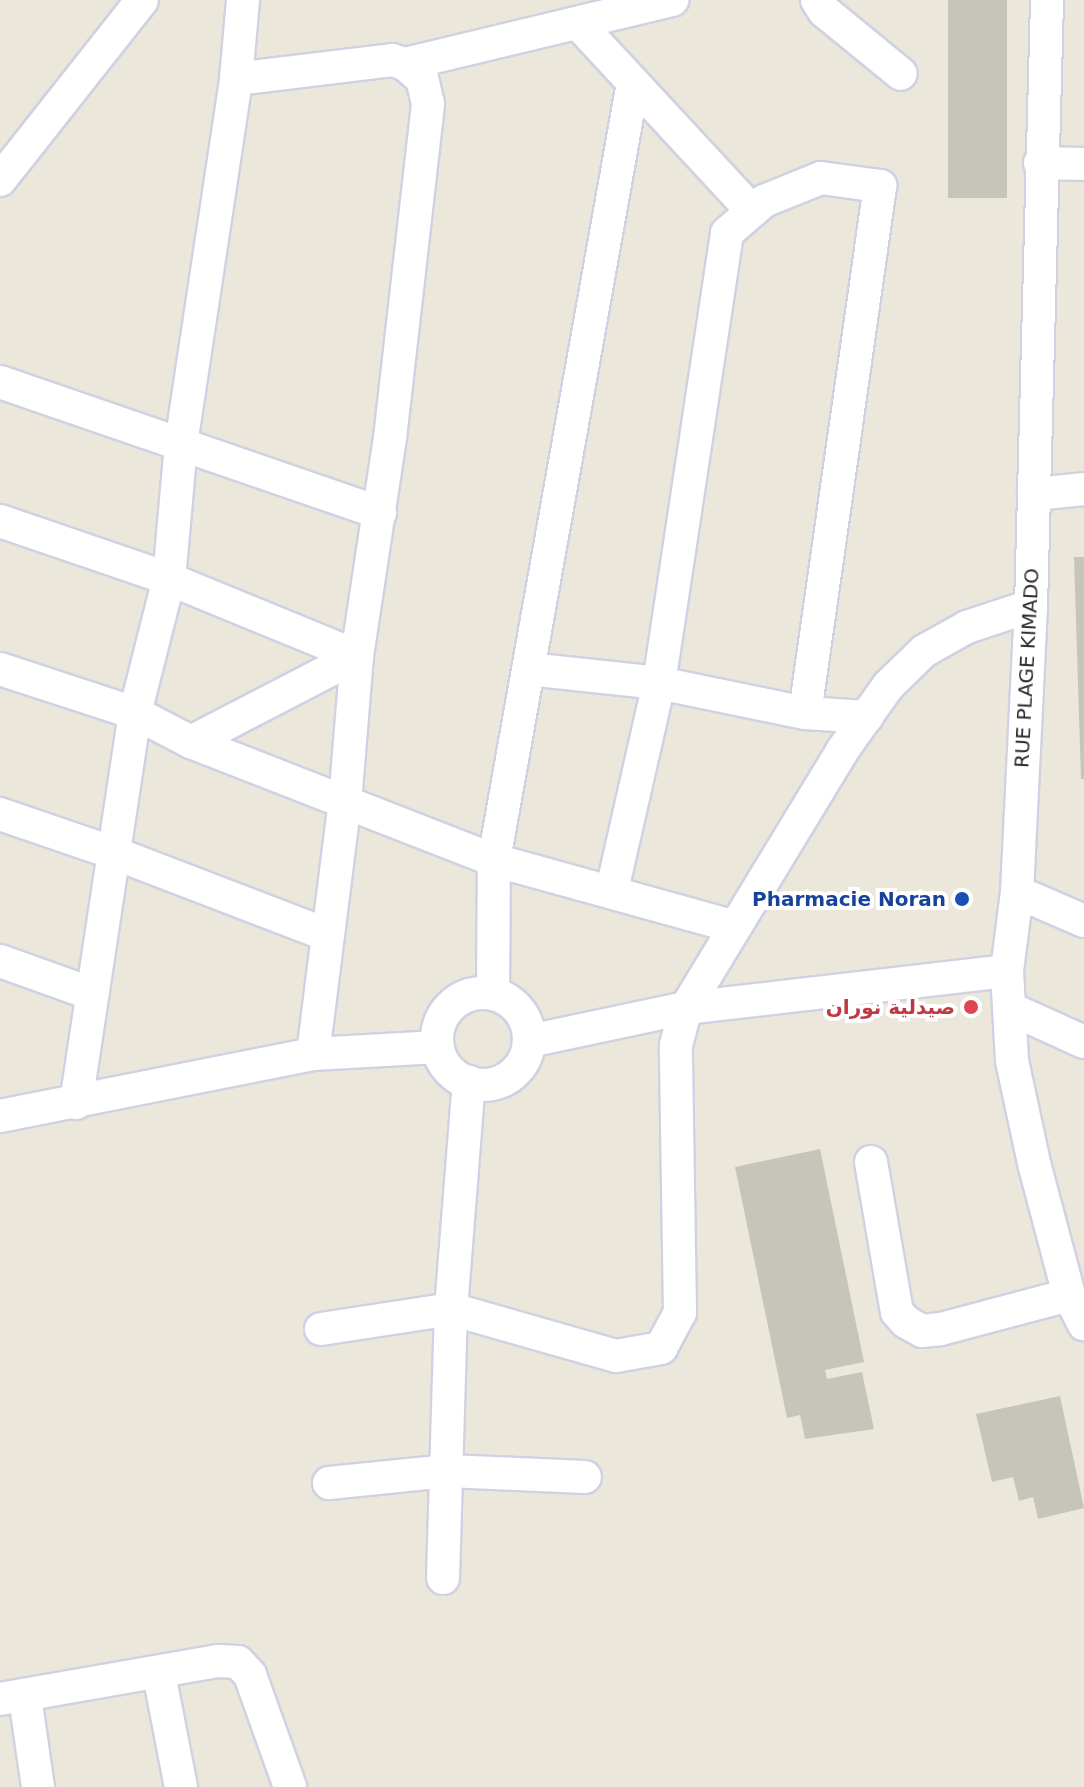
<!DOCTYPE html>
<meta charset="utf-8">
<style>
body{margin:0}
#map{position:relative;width:1084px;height:1787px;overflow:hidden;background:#ece7db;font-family:"DejaVu Sans",Vazirmatn,sans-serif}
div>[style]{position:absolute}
.building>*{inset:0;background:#c7c5ba;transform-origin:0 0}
.roads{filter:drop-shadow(2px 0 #d0d2e3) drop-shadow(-2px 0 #d0d2e3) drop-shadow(0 2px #d0d2e3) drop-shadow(0 -2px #d0d2e3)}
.minor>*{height:32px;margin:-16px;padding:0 16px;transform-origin:16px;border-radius:16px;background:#fff}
.minor>.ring{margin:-16px;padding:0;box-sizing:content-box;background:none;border:32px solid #fff;border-radius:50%}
.dots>*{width:22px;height:22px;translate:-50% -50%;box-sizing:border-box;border:4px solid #fff;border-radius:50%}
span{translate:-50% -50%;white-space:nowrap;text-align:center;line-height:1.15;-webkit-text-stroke:8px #fff;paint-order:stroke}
.street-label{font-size:20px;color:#2a2a2a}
.transit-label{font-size:20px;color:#164399;font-weight:700}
.right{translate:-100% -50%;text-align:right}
.health-label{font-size:20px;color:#be3a42;font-weight:700}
</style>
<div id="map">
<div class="building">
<i style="left:948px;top:0;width:59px;height:198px"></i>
<i style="clip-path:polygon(1074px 557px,1084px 557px,1084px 779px,1081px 779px)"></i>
<i style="clip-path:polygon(820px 1149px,864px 1362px,825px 1370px,827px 1379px,862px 1372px,874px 1429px,805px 1439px,800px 1415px,787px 1418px,735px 1167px)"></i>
<i style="clip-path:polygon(1060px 1396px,1084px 1508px,1038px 1519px,1033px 1497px,1019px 1501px,1013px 1477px,992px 1482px,976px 1414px)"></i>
</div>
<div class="roads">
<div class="minor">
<i style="left:817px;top:0;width:13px;rotate:58deg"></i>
<i style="left:824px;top:11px;width:99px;rotate:39.3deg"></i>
<i style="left:1047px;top:0;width:606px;rotate:91.51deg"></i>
<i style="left:1031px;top:606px;width:286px;rotate:92.8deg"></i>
<i style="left:1017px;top:892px;width:80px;rotate:97.2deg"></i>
<i style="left:1007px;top:971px;width:90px;rotate:86.8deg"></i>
<i style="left:1012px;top:1061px;width:108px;rotate:77.8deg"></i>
<i style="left:1035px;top:1167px;width:132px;rotate:75.1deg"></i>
<i style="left:1069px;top:1295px;width:33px;rotate:63deg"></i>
<i style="left:578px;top:23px;width:256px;rotate:47.2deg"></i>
<i style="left:236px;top:79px;width:157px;rotate:-6.9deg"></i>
<i style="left:392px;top:60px;width:14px;rotate:17deg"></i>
<i style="left:405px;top:64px;width:275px;rotate:-13.5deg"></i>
<i style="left:1040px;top:163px;width:44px;rotate:1.3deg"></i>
<i style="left:0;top:180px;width:229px;rotate:-51.7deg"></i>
<i style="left:0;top:382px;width:402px;rotate:19deg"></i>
<i style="left:1034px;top:494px;width:50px;rotate:-5.7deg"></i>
<i style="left:0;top:521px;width:179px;rotate:18.9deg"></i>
<i style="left:169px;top:579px;width:203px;rotate:22.3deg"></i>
<i style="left:0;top:669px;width:142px;rotate:18.1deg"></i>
<i style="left:135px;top:713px;width:63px;rotate:27.4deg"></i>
<i style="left:191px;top:742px;width:325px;rotate:21.3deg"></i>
<i style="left:494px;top:860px;width:250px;rotate:15.5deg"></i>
<i style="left:528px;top:669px;width:132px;rotate:6.1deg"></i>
<i style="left:659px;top:683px;width:149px;rotate:11.6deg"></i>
<i style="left:805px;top:713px;width:62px;rotate:3.7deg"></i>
<i style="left:191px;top:742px;width:187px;rotate:-27.4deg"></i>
<i style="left:0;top:814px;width:120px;rotate:18.9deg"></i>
<i style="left:114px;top:853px;width:229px;rotate:21deg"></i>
<i style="left:612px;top:890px;width:212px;rotate:-77.2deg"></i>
<i style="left:659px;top:683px;width:455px;rotate:-81.4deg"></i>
<i style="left:727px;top:233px;width:49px;rotate:-40.9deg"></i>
<i style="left:764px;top:201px;width:61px;rotate:-22deg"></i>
<i style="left:821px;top:178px;width:60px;rotate:7.7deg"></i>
<i style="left:880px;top:186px;width:532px;rotate:98.1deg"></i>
<i style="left:1017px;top:892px;width:73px;rotate:23.4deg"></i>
<i style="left:0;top:961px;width:98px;rotate:19.7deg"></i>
<i class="ring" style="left:437px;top:993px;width:60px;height:60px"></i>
<i style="left:493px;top:994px;width:134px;rotate:-89.6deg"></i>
<i style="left:494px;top:860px;width:789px;rotate:-79.86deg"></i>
<i style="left:1009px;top:1008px;width:82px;rotate:24.4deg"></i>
<i style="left:529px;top:1041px;width:160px;rotate:-11.9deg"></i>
<i style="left:686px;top:1008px;width:323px;rotate:-6.6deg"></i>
<i style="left:313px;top:1054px;width:254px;rotate:-82.8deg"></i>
<i style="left:345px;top:802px;width:146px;rotate:-85.3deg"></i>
<i style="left:357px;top:656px;width:220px;rotate:-81.4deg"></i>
<i style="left:390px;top:438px;width:336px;rotate:-83.5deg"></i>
<i style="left:428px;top:104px;width:26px;rotate:-103deg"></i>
<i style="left:422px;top:79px;width:23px;rotate:-139deg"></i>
<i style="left:76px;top:1103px;width:394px;rotate:-81.4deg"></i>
<i style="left:135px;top:713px;width:138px;rotate:-75.8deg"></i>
<i style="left:169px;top:579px;width:136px;rotate:-84.9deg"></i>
<i style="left:181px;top:444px;width:369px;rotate:-81.4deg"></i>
<i style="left:236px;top:79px;width:79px;rotate:-84.9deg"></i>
<i style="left:0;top:1116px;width:319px;rotate:-11.2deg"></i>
<i style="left:313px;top:1054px;width:125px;rotate:-3.2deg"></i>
<i style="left:871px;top:1162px;width:152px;rotate:80.2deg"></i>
<i style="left:897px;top:1312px;width:13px;rotate:48deg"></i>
<i style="left:906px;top:1322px;width:18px;rotate:29deg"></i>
<i style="left:922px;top:1331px;width:19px;rotate:-6deg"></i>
<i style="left:941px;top:1329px;width:132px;rotate:-14.9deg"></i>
<i style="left:321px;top:1329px;width:132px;rotate:-8.7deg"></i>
<i style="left:451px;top:1309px;width:172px;rotate:15.9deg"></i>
<i style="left:616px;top:1356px;width:46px;rotate:-10.1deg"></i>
<i style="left:661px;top:1348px;width:40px;rotate:-62deg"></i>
<i style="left:680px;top:1313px;width:268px;rotate:-90.9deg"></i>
<i style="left:676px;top:1045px;width:38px;rotate:-75deg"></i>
<i style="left:686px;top:1008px;width:301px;rotate:-58.7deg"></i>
<i style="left:842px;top:751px;width:80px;rotate:-54.7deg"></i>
<i style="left:888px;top:686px;width:50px;rotate:-44.2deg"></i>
<i style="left:924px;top:651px;width:49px;rotate:-29.2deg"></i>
<i style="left:967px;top:627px;width:67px;rotate:-18.2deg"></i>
<i style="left:329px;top:1483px;width:120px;rotate:-5.8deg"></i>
<i style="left:448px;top:1471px;width:137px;rotate:2.5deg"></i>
<i style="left:443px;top:1578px;width:269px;rotate:-88.3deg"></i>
<i style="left:451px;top:1309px;width:228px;rotate:-85.5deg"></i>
<i style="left:159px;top:1674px;width:115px;rotate:79deg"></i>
<i style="left:25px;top:1697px;width:91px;rotate:81.8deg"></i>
<i style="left:0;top:1699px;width:221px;rotate:-9.9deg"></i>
<i style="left:218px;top:1661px;width:20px;rotate:3deg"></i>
<i style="left:238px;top:1662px;width:18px;rotate:47deg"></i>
<i style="left:250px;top:1675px;width:119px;rotate:70.3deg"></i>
</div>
</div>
<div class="dots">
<i style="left:962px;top:899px;background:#1a4fb4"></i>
<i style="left:971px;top:1007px;background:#e0444e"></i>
</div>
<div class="street-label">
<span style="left:1027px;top:668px;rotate:-87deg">RUE PLAGE KIMADO</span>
</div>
<div class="transit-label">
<span class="right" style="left:946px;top:899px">Pharmacie Noran</span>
</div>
<div class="health-label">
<span class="right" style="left:955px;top:1007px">صيدلية نوران</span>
</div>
</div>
